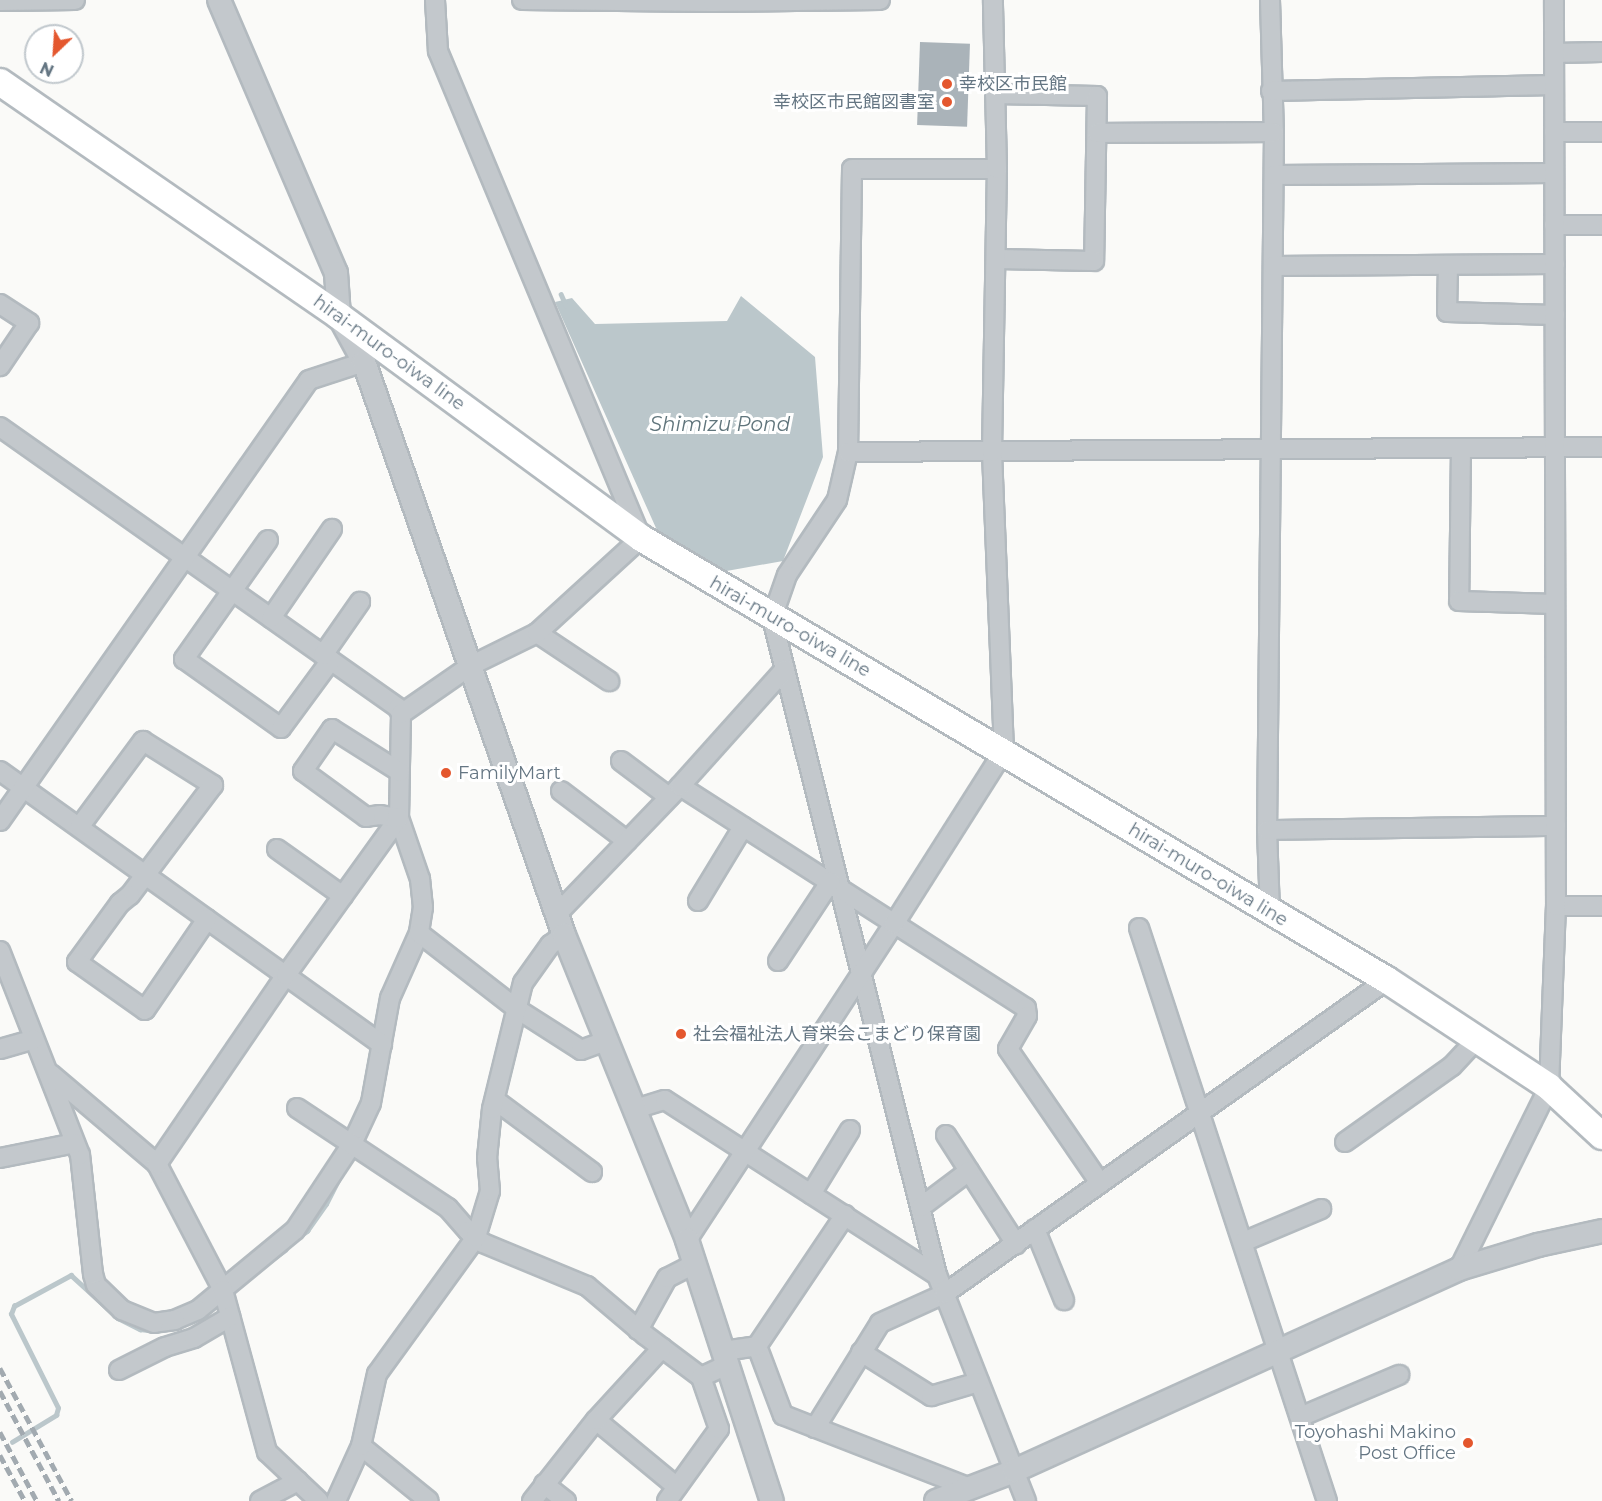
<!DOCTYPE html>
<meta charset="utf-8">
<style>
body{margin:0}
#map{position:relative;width:1602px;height:1501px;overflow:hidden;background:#fafaf8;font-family:Montserrat,"Noto Sans JP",sans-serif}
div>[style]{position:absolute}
.water>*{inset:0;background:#bbc7cb}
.stream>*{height:4.5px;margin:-2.25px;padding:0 2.25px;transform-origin:2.25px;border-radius:2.25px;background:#bbc7cb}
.building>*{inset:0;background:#aab3b9;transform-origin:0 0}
.roads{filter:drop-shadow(2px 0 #b3babf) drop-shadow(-2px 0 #b3babf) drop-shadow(0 2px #b3babf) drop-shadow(0 -2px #b3babf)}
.minor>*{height:18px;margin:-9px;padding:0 9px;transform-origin:9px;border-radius:9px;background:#c3c8cc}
.tertiary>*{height:22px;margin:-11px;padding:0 11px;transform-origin:11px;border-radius:11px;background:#c3c8cc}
.secondary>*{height:26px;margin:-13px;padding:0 13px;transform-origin:13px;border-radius:13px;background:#fff}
.rail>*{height:4.5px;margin-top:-2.25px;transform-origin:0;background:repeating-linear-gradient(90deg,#a2aab0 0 9px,transparent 0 13.5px)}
.dots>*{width:16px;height:16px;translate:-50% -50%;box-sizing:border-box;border:3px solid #fff;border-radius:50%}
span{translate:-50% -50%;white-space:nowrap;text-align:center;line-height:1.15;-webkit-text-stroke:6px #fff;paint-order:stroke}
.poi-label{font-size:18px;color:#657683}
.left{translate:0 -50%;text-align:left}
.right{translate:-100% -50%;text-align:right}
.street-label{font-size:18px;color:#657683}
.water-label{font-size:20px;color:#60757c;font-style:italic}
.north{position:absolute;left:24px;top:24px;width:60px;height:60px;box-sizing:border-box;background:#fff;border:2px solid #c1c8cd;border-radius:50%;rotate:205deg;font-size:16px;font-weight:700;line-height:24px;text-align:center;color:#657683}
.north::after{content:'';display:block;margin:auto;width:21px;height:27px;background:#e4572e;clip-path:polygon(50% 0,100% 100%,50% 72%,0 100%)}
</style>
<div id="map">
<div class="water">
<i style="clip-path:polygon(741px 296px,815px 357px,823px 457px,783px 561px,721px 572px,660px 537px,555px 302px,572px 298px,595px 324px,727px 321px)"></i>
</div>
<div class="stream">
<i style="left:561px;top:294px;width:12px;rotate:66deg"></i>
<i style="left:300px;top:1236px;width:9px;rotate:-36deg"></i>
<i style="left:307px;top:1231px;width:33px;rotate:-55deg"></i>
<i style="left:326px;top:1204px;width:28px;rotate:-63deg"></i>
<i style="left:270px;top:1261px;width:19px;rotate:-36deg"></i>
<i style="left:12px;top:1442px;width:52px;rotate:-31.5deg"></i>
<i style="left:56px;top:1415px;width:7px;rotate:-74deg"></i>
<i style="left:58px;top:1408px;width:105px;rotate:-116.6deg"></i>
<i style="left:11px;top:1314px;width:9px;rotate:-69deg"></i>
<i style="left:14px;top:1306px;width:65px;rotate:-28.5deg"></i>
<i style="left:71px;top:1275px;width:64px;rotate:42.5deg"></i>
<i style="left:118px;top:1318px;width:25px;rotate:27deg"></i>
<i style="left:140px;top:1329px;width:16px;rotate:7deg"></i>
</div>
<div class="building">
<i style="left:920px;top:42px;width:50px;height:83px;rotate:2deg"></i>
</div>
<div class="roads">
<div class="minor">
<i style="left:522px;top:0;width:191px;rotate:0.6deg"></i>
<i style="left:713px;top:2px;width:167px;rotate:-0.7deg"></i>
<i style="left:1270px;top:0;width:132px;rotate:88.3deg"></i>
<i style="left:1274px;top:132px;width:698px;rotate:90.57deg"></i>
<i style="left:1267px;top:830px;width:83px;rotate:87.9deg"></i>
<i style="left:0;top:1px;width:75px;rotate:-0.8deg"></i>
<i style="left:1554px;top:53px;width:48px;rotate:-1.2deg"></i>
<i style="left:1271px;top:91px;width:283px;rotate:-1.2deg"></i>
<i style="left:995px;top:94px;width:102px;rotate:1.1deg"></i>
<i style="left:1097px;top:96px;width:165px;rotate:91deg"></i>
<i style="left:1094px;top:261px;width:98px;rotate:-178.8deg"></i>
<i style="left:1554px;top:132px;width:48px"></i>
<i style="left:1097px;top:133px;width:177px;rotate:-0.3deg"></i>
<i style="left:997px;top:169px;width:145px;rotate:180deg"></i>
<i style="left:852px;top:169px;width:283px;rotate:90.8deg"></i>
<i style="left:848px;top:452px;width:49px;rotate:102.9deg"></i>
<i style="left:837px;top:500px;width:90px;rotate:123.7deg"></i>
<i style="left:787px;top:575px;width:46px;rotate:109.2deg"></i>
<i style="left:772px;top:618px;width:677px;rotate:75.9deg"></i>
<i style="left:937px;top:1275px;width:243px;rotate:68.5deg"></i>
<i style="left:1274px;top:175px;width:280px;rotate:-0.4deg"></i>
<i style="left:1554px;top:225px;width:48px"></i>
<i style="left:1448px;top:265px;width:47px;rotate:91.2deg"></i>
<i style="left:1447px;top:312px;width:108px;rotate:1.6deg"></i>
<i style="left:1273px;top:266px;width:282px;rotate:-0.4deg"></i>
<i style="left:0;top:304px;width:35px;rotate:33deg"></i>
<i style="left:29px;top:323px;width:52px;rotate:124deg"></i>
<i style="left:0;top:427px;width:487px;rotate:35.2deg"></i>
<i style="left:398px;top:708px;width:7px;rotate:63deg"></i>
<i style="left:401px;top:714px;width:104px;rotate:91.1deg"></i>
<i style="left:399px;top:818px;width:65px;rotate:71deg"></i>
<i style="left:420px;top:879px;width:28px;rotate:84deg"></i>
<i style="left:423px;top:907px;width:26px;rotate:99deg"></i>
<i style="left:419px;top:933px;width:71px;rotate:114deg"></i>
<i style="left:390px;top:998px;width:107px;rotate:100.3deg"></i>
<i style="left:371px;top:1103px;width:45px;rotate:114.9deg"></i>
<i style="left:352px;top:1144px;width:103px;rotate:123.5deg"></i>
<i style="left:295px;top:1230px;width:126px;rotate:140.5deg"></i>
<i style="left:198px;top:1310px;width:25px;rotate:157deg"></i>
<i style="left:175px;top:1320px;width:21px;rotate:172deg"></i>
<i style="left:154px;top:1323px;width:35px;rotate:-158deg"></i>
<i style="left:122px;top:1310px;width:36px;rotate:-136deg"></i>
<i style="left:96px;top:1285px;width:11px;rotate:-105deg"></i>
<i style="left:93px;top:1274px;width:120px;rotate:-96.2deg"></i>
<i style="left:80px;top:1155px;width:219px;rotate:-111.4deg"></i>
<i style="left:1461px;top:448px;width:153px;rotate:90.7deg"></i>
<i style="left:1459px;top:601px;width:96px;rotate:1.8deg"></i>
<i style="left:848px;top:452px;width:754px;rotate:-0.38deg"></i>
<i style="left:268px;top:540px;width:146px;rotate:125.2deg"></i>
<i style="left:184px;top:659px;width:119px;rotate:35.4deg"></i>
<i style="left:281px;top:728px;width:84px;rotate:-53.7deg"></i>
<i style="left:271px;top:618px;width:108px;rotate:-55.6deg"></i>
<i style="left:537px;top:633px;width:87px;rotate:33.7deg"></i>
<i style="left:323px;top:655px;width:65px;rotate:-55.1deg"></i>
<i style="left:401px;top:714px;width:84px;rotate:-34.8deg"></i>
<i style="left:470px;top:666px;width:75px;rotate:-26.2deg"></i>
<i style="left:537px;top:633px;width:141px;rotate:-42.4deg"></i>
<i style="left:641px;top:538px;width:528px;rotate:-112.63deg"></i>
<i style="left:438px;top:51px;width:51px;rotate:-93.4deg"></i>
<i style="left:621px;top:761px;width:60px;rotate:36.9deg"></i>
<i style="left:0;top:771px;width:470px;rotate:35.6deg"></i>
<i style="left:680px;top:786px;width:411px;rotate:32.7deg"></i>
<i style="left:1026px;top:1008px;width:8px;rotate:83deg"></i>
<i style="left:1027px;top:1016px;width:38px;rotate:120deg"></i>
<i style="left:1008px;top:1049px;width:163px;rotate:55.5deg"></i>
<i style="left:561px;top:791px;width:83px;rotate:37.1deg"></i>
<i style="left:0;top:821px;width:538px;rotate:-54.98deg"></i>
<i style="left:309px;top:380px;width:58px;rotate:-18.1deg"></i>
<i style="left:80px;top:826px;width:106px;rotate:-53.5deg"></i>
<i style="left:143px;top:741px;width:83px;rotate:32.2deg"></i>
<i style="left:213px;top:785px;width:138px;rotate:127deg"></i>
<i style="left:130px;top:895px;width:13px;rotate:141deg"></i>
<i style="left:120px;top:903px;width:73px;rotate:126.1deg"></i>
<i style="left:77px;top:962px;width:83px;rotate:35.2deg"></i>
<i style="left:145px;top:1010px;width:110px;rotate:-55.7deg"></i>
<i style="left:1267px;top:830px;width:289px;rotate:-0.8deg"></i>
<i style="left:277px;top:849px;width:81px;rotate:35.5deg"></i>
<i style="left:698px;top:901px;width:87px;rotate:-58.7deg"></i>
<i style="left:1556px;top:906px;width:46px"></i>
<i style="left:557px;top:914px;width:178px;rotate:-46.1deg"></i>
<i style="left:680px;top:786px;width:157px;rotate:-48.1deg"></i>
<i style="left:1139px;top:928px;width:603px;rotate:71.84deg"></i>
<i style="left:419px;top:933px;width:124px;rotate:37.8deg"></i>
<i style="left:517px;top:1009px;width:76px;rotate:32.6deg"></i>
<i style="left:581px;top:1050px;width:29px;rotate:-20deg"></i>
<i style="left:778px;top:961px;width:95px;rotate:-56.6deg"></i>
<i style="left:0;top:1049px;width:35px;rotate:-16deg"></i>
<i style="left:51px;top:1074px;width:139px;rotate:40.3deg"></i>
<i style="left:157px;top:1164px;width:142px;rotate:62.4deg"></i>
<i style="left:223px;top:1290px;width:168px;rotate:74.8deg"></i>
<i style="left:267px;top:1452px;width:71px;rotate:43.3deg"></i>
<i style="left:495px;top:1100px;width:121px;rotate:36.6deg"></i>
<i style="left:297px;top:1108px;width:181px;rotate:33.5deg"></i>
<i style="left:448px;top:1208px;width:30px;rotate:49deg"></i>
<i style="left:468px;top:1231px;width:19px;rotate:39deg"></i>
<i style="left:483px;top:1243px;width:113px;rotate:22.5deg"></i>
<i style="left:587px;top:1286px;width:76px;rotate:40.2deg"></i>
<i style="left:645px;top:1335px;width:70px;rotate:36.9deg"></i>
<i style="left:701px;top:1377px;width:31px;rotate:-25deg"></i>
<i style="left:635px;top:1109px;width:31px;rotate:-17deg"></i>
<i style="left:665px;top:1100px;width:323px;rotate:32.8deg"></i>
<i style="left:946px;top:1135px;width:130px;rotate:57.3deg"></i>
<i style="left:1345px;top:1142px;width:131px;rotate:-35.4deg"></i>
<i style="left:1452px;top:1066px;width:37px;rotate:-47deg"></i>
<i style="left:0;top:1158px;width:76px;rotate:-11.3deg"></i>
<i style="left:157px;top:1164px;width:229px;rotate:-55.7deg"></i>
<i style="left:286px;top:975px;width:193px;rotate:-54.3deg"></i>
<i style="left:399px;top:818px;width:19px;rotate:-171deg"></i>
<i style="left:380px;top:815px;width:14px;rotate:172deg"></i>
<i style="left:366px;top:817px;width:78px;rotate:-143.9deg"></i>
<i style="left:303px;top:771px;width:51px;rotate:-55.4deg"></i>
<i style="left:332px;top:729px;width:80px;rotate:32.3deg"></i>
<i style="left:811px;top:1194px;width:75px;rotate:-58.6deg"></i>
<i style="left:921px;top:1207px;width:60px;rotate:-36.9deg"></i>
<i style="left:1035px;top:1229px;width:77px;rotate:67.8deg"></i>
<i style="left:687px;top:1240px;width:378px;rotate:-56.8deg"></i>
<i style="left:894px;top:924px;width:205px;rotate:-57.6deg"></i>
<i style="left:1004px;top:751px;width:299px;rotate:-92.3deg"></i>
<i style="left:992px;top:452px;width:283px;rotate:-89deg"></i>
<i style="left:997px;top:169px;width:169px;rotate:-91.4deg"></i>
<i style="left:1243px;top:1242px;width:85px;rotate:-22.9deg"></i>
<i style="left:1459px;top:1269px;width:203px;rotate:-63.7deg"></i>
<i style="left:1549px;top:1087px;width:181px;rotate:-87.8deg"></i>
<i style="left:1556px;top:906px;width:906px;rotate:-90.13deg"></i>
<i style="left:638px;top:1330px;width:60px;rotate:-60.9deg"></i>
<i style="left:667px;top:1278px;width:29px;rotate:-27deg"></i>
<i style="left:757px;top:1346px;width:74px;rotate:69.4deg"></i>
<i style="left:783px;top:1415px;width:201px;rotate:21.3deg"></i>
<i style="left:723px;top:1351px;width:34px;rotate:-8deg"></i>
<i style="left:757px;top:1346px;width:158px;rotate:-56.1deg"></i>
<i style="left:861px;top:1352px;width:83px;rotate:32.2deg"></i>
<i style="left:931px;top:1396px;width:50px;rotate:-16.3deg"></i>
<i style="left:119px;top:1370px;width:51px;rotate:-26.6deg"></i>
<i style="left:165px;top:1347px;width:30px;rotate:-17deg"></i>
<i style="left:194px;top:1338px;width:42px;rotate:-30.3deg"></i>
<i style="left:1300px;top:1417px;width:108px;rotate:-23deg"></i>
<i style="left:596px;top:1420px;width:105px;rotate:39.6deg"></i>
<i style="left:815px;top:1428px;width:123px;rotate:-58.2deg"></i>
<i style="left:880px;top:1323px;width:70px;rotate:-24.4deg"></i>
<i style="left:944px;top:1294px;width:543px;rotate:-35.33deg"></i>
<i style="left:361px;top:1446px;width:87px;rotate:39deg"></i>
<i style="left:544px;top:1484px;width:28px;rotate:38deg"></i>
<i style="left:260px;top:1501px;width:43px;rotate:-27.8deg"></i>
<i style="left:336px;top:1501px;width:60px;rotate:-65.6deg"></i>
<i style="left:361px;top:1446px;width:74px;rotate:-77.5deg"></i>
<i style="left:377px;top:1374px;width:169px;rotate:-54.1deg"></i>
<i style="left:476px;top:1237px;width:48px;rotate:-73.1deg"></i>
<i style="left:490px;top:1191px;width:33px;rotate:-95deg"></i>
<i style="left:487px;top:1158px;width:49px;rotate:-84.2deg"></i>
<i style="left:492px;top:1109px;width:130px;rotate:-76.2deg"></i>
<i style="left:523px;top:983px;width:47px;rotate:-54.6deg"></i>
<i style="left:550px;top:945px;width:17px;rotate:-36deg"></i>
<i style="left:532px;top:1501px;width:103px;rotate:-51.7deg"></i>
<i style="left:596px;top:1420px;width:98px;rotate:-47.5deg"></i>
<i style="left:667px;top:1501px;width:89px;rotate:-54.2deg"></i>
<i style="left:719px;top:1429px;width:55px;rotate:-109.1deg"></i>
</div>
<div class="tertiary">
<i style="left:219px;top:0;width:297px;rotate:66.8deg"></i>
<i style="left:336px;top:273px;width:43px;rotate:86deg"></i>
<i style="left:339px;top:316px;width:52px;rotate:61.5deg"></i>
<i style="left:364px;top:362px;width:607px;rotate:70.76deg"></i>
<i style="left:564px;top:935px;width:329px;rotate:68deg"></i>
<i style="left:687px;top:1240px;width:274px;rotate:72deg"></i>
<i style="left:936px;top:1501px;width:84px;rotate:-21deg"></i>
<i style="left:1014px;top:1471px;width:489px;rotate:-24.4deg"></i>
<i style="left:1459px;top:1269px;width:83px;rotate:-16.9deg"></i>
<i style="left:1538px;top:1245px;width:66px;rotate:-12.3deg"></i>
</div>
<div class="secondary">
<i style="left:0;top:82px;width:412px;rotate:34.6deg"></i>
<i style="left:339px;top:316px;width:375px;rotate:36.3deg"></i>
<i style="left:641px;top:538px;width:867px;rotate:30.65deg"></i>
<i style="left:1387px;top:980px;width:194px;rotate:33.4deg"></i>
<i style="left:1549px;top:1087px;width:72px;rotate:42.8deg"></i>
</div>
</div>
<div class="rail">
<i style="left:0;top:1368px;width:151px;rotate:61.6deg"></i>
<i style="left:0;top:1391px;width:125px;rotate:61.8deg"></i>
<i style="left:0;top:1432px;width:78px;rotate:61.8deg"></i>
<i style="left:0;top:1455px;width:52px;rotate:61.5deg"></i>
</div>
<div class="dots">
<i style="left:947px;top:84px;background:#e4572e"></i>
<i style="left:947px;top:102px;background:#e4572e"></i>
<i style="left:446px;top:773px;background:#e4572e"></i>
<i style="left:681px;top:1034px;background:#e4572e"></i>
<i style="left:1468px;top:1443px;background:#e4572e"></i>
</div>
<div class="poi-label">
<span class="left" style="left:959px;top:84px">幸校区市民館</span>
<span class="right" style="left:935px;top:102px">幸校区市民館図書室</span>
<span class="left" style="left:458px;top:773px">FamilyMart</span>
<span class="left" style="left:693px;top:1034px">社会福祉法人育栄会こまどり保育園</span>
<span class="right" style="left:1456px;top:1443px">Toyohashi Makino<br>Post Office</span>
</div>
<div class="street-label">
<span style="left:389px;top:353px;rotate:36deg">hirai-muro-oiwa line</span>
<span style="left:790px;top:627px;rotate:30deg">hirai-muro-oiwa line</span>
<span style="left:1208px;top:875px;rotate:31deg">hirai-muro-oiwa line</span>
</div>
<div class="water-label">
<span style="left:720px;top:424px">Shimizu Pond</span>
</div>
<div class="north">N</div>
</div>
